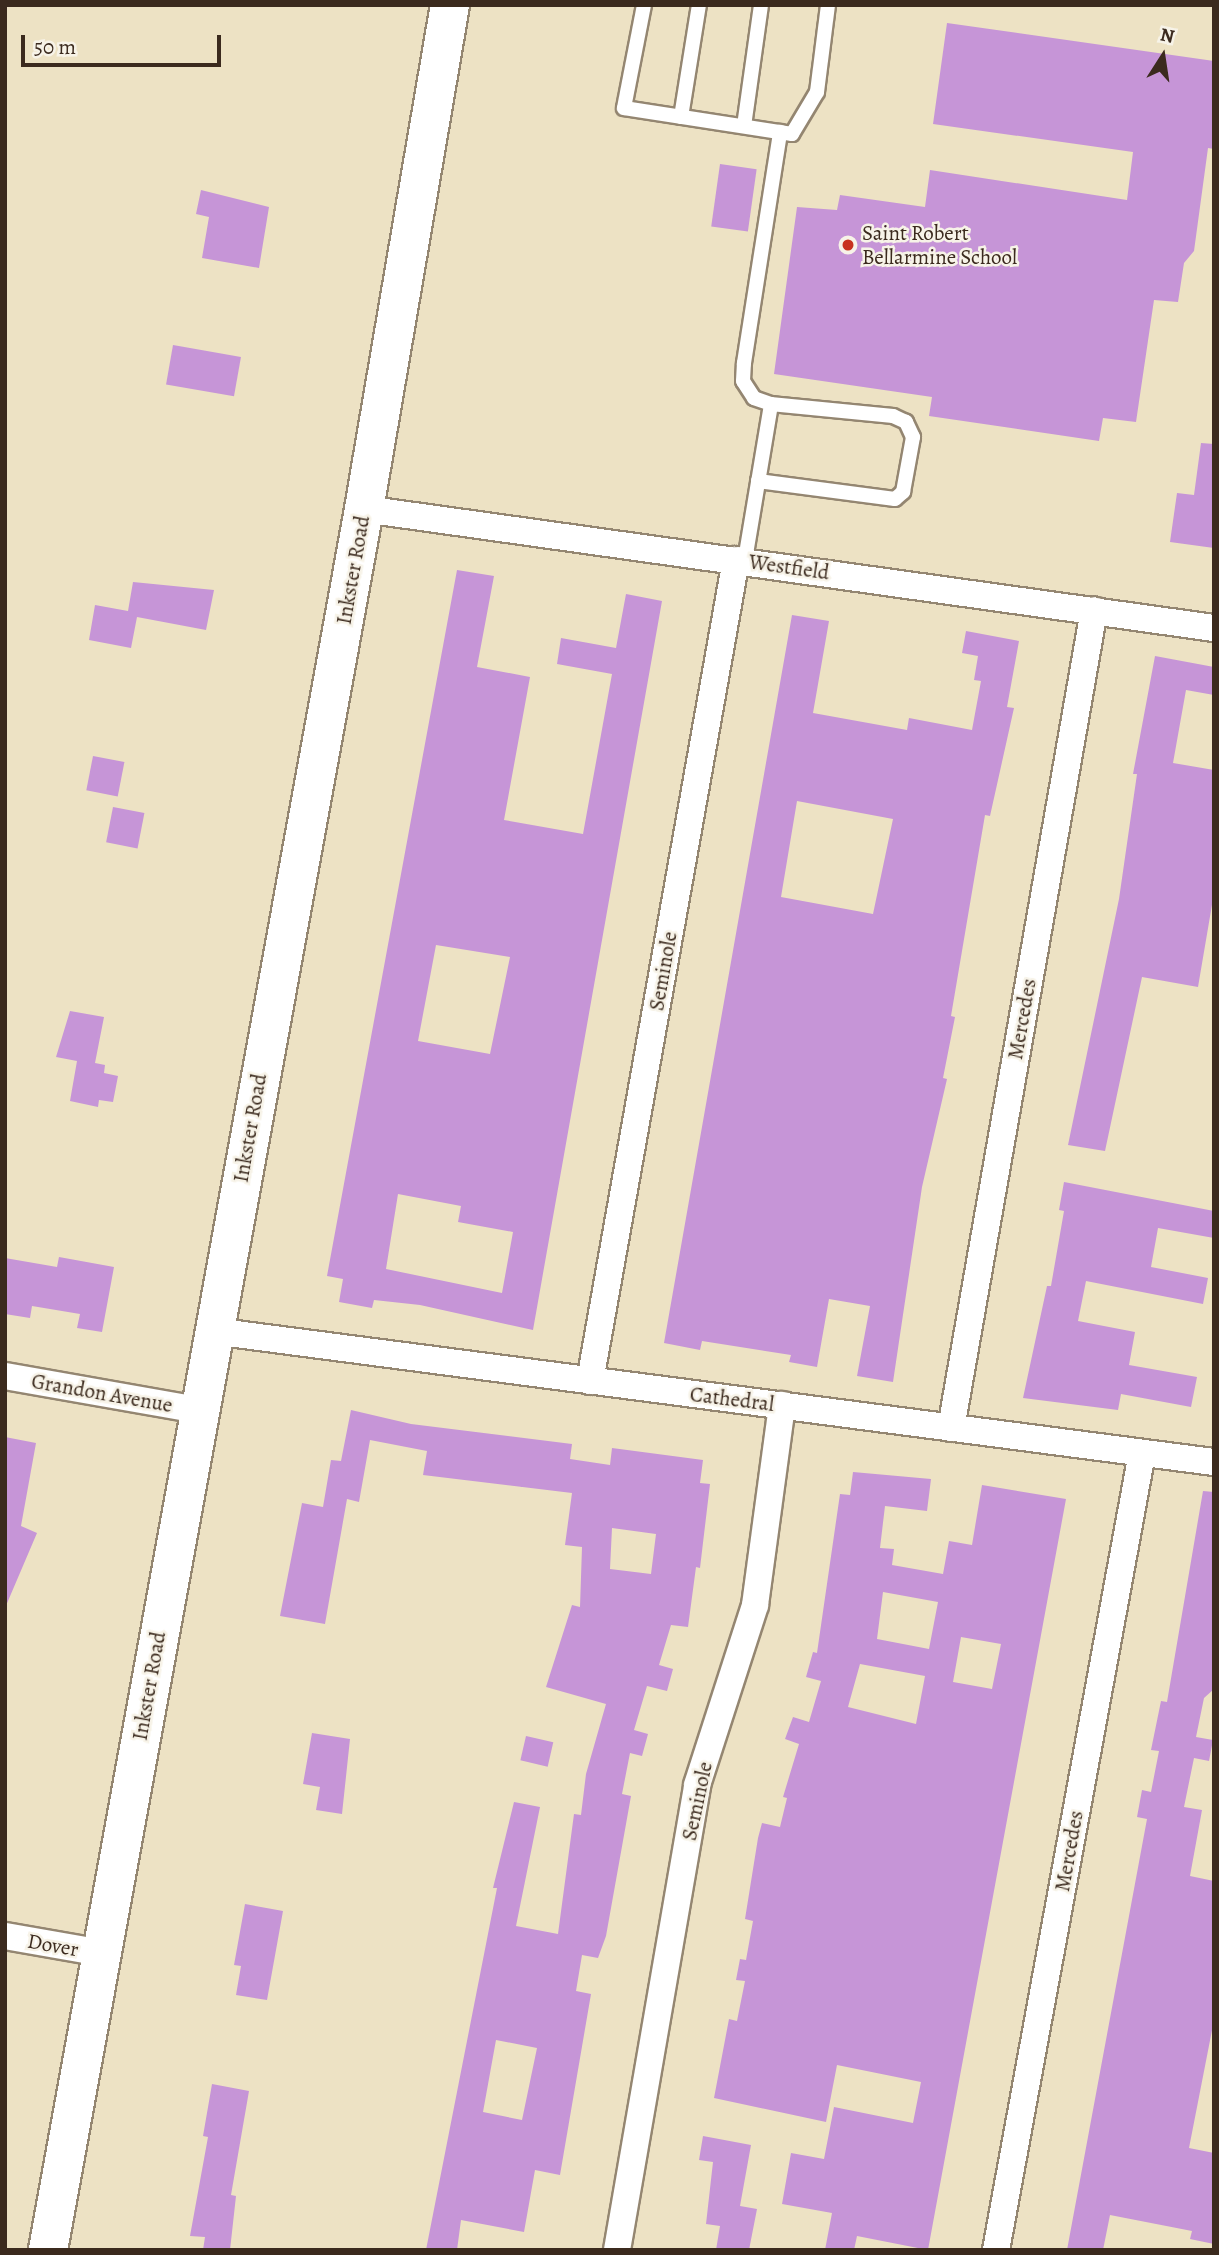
<!DOCTYPE html>
<style>
body{margin:0}
#map{position:relative;width:1219px;height:2255px;overflow:hidden;background:#ede2c4;font-family:Alegreya,serif}
div>[style]{position:absolute}
.building>*{inset:0;background:#c695d7;transform-origin:0 0}
.roads{filter:drop-shadow(2px 0 #948671) drop-shadow(-2px 0 #948671) drop-shadow(0 2px #948671) drop-shadow(0 -2px #948671)}
.service>*{height:14px;margin:-7px;padding:0 7px;transform-origin:7px;border-radius:7px;background:#fff}
.minor>*{height:26px;margin:-13px;padding:0 13px;transform-origin:13px;border-radius:13px;background:#fff}
.secondary>*{height:38px;margin:-19px;padding:0 19px;transform-origin:19px;border-radius:19px;background:#fff}
.dots>*{width:19px;height:19px;translate:-50% -50%;box-sizing:border-box;border:4px solid #f7f3e8;border-radius:50%}
span{translate:-50% -50%;white-space:nowrap;text-align:center;line-height:1.15;-webkit-text-stroke:5px #f7f3e8;paint-order:stroke}
.poi-label{font-size:21px;color:#3b2a1e}
.left{translate:0 -50%;text-align:left}
.street-label{font-size:21px;color:#3b2a1e}
.frame{position:absolute;inset:0;border:7px solid #3b2a1e;pointer-events:none}
.north{position:absolute;left:1128px;top:21px;width:70px;height:70px;-webkit-text-stroke:5px #f7f3e8;paint-order:stroke;rotate:12deg;font-size:19px;font-weight:700;line-height:28px;text-align:center;color:#3b2a1e}
.north::after{content:'';display:block;margin:auto;width:24px;height:32px;background:#3b2a1e;clip-path:polygon(50% 0,100% 100%,50% 72%,0 100%)}
.scale{position:absolute;left:21px;top:35px;width:200px;height:32px;box-sizing:border-box;border:4px solid #3b2a1e;border-top:0;padding-left:9px;font-size:21px;line-height:24px;white-space:nowrap;color:#3b2a1e;-webkit-text-stroke:5px #f7f3e8;paint-order:stroke}
</style>
<div id="map">
<div class="building">
<i style="clip-path:polygon(947px 23px,1214px 61px,1214px 149px,1208px 148px,1194px 251px,1184px 263px,1178px 302px,1154px 300px,1136px 422px,1103px 418px,1099px 441px,929px 416px,932px 397px,774px 374px,797px 207px,837px 210px,840px 195px,925px 207px,930px 170px,1127px 200px,1133px 152px,933px 124px)"></i>
<i style="left:720px;top:164px;width:37px;height:63px;rotate:8deg"></i>
<i style="clip-path:polygon(201px 190px,269px 207px,259px 268px,202px 258px,209px 217px,196px 214px)"></i>
<i style="left:173px;top:345px;width:69px;height:40px;rotate:10deg"></i>
<i style="clip-path:polygon(1201px 443px,1214px 444px,1214px 548px,1170px 542px,1177px 493px,1194px 495px)"></i>
<i style="clip-path:polygon(evenodd,457px 570px,494px 576px,477px 667px,530px 677px,504px 820px,583px 834px,612px 674px,557px 664px,561px 638px,616px 648px,626px 594px,662px 601px,533px 1330px,420px 1305px,374px 1300px,372px 1308px,339px 1302px,343px 1279px,327px 1276px,457px 570px,436px 945px,510px 957px,490px 1054px,418px 1041px,436px 945px,457px 570px,398px 1194px,461px 1206px,458px 1222px,513px 1232px,502px 1293px,386px 1269px,398px 1194px)"></i>
<i style="clip-path:polygon(133px 582px,214px 590px,206px 630px,137px 617px,131px 648px,89px 640px,95px 605px,128px 611px)"></i>
<i style="clip-path:polygon(evenodd,792px 615px,829px 621px,813px 713px,907px 730px,909px 718px,972px 730px,981px 681px,974px 680px,978px 656px,962px 653px,966px 631px,1019px 641px,1007px 707px,1014px 708px,990px 816px,985px 815px,951px 1016px,955px 1017px,943px 1078px,947px 1079px,922px 1187px,893px 1382px,857px 1376px,870px 1306px,829px 1299px,817px 1367px,789px 1362px,791px 1355px,702px 1341px,700px 1350px,664px 1343px,792px 615px,797px 801px,893px 819px,873px 914px,781px 897px,797px 801px)"></i>
<i style="clip-path:polygon(1155px 656px,1214px 667px,1214px 695px,1186px 690px,1173px 763px,1214px 770px,1214px 893px,1198px 987px,1142px 977px,1105px 1151px,1068px 1145px,1119px 899px,1137px 774px,1133px 774px)"></i>
<i style="left:93px;top:756px;width:32px;height:35px;rotate:11deg"></i>
<i style="left:113px;top:807px;width:32px;height:36px;rotate:11deg"></i>
<i style="clip-path:polygon(70px 1011px,104px 1017px,95px 1063px,105px 1065px,104px 1073px,118px 1076px,113px 1102px,99px 1100px,98px 1107px,70px 1101px,77px 1061px,56px 1057px)"></i>
<i style="clip-path:polygon(1064px 1182px,1214px 1211px,1214px 1238px,1158px 1228px,1151px 1267px,1208px 1278px,1203px 1304px,1086px 1281px,1078px 1321px,1135px 1332px,1129px 1365px,1197px 1377px,1191px 1407px,1121px 1394px,1118px 1410px,1023px 1398px,1047px 1286px,1051px 1286px,1064px 1211px,1059px 1210px)"></i>
<i style="clip-path:polygon(59px 1257px,114px 1267px,102px 1332px,77px 1328px,80px 1314px,32px 1306px,30px 1318px,5px 1314px,5px 1258px,57px 1267px)"></i>
<i style="clip-path:polygon(evenodd,351px 1410px,411px 1424px,572px 1444px,570px 1459px,610px 1465px,612px 1448px,703px 1460px,700px 1483px,710px 1484px,700px 1568px,696px 1567px,688px 1627px,671px 1625px,659px 1665px,673px 1669px,667px 1691px,647px 1686px,634px 1730px,648px 1734px,642px 1756px,630px 1753px,622px 1794px,631px 1796px,606px 1936px,598px 1958px,582px 1955px,576px 1991px,591px 1994px,560px 2175px,535px 2170px,524px 2232px,461px 2220px,457px 2250px,426px 2250px,497px 1888px,493px 1888px,514px 1802px,540px 1807px,516px 1926px,558px 1934px,574px 1814px,581px 1815px,586px 1774px,606px 1704px,546px 1687px,572px 1605px,580px 1607px,582px 1547px,565px 1545px,572px 1493px,423px 1475px,427px 1451px,370px 1440px,359px 1502px,347px 1499px,325px 1624px,280px 1616px,302px 1503px,323px 1507px,331px 1460px,341px 1461px,351px 1410px,612px 1528px,656px 1534px,651px 1574px,610px 1569px,612px 1528px,351px 1410px,496px 2040px,537px 2048px,522px 2120px,483px 2112px,496px 2040px)"></i>
<i style="clip-path:polygon(5px 1437px,36px 1443px,21px 1526px,37px 1533px,5px 1608px)"></i>
<i style="clip-path:polygon(evenodd,853px 1472px,931px 1479px,927px 1511px,885px 1506px,880px 1548px,894px 1549px,892px 1565px,943px 1574px,949px 1541px,972px 1545px,982px 1485px,1066px 1499px,928px 2250px,857px 2236px,854px 2250px,825px 2250px,832px 2213px,782px 2204px,791px 2153px,824px 2159px,834px 2107px,913px 2123px,921px 2082px,837px 2065px,826px 2122px,714px 2098px,729px 2019px,737px 2021px,745px 1981px,736px 1980px,740px 1959px,746px 1960px,753px 1921px,745px 1919px,758px 1838px,762px 1823px,780px 1827px,787px 1798px,783px 1797px,799px 1744px,785px 1739px,793px 1717px,809px 1722px,821px 1681px,806px 1677px,813px 1652px,817px 1653px,840px 1494px,850px 1495px,853px 1472px,883px 1592px,938px 1602px,929px 1649px,877px 1639px,883px 1592px,853px 1472px,961px 1637px,1001px 1644px,992px 1689px,953px 1682px,961px 1637px,853px 1472px,860px 1664px,925px 1676px,916px 1724px,848px 1707px,860px 1664px)"></i>
<i style="clip-path:polygon(1203px 1491px,1214px 1492px,1214px 1689px,1204px 1698px,1196px 1737px,1213px 1740px,1209px 1761px,1194px 1758px,1184px 1807px,1202px 1810px,1190px 1876px,1214px 1881px,1214px 2020px,1189px 2148px,1214px 2153px,1214px 2244px,1190px 2239px,1192px 2231px,1110px 2215px,1103px 2250px,1067px 2250px,1147px 1819px,1137px 1817px,1142px 1790px,1151px 1792px,1159px 1751px,1151px 1750px,1161px 1701px,1167px 1702px)"></i>
<i style="clip-path:polygon(312px 1733px,350px 1739px,342px 1814px,316px 1810px,320px 1787px,303px 1784px)"></i>
<i style="left:526px;top:1736px;width:28px;height:25px;rotate:13deg"></i>
<i style="clip-path:polygon(245px 1904px,283px 1911px,267px 2000px,236px 1995px,241px 1966px,234px 1965px)"></i>
<i style="clip-path:polygon(212px 2084px,249px 2091px,231px 2195px,236px 2196px,230px 2250px,203px 2250px,205px 2237px,190px 2236px,208px 2137px,203px 2136px)"></i>
<i style="clip-path:polygon(703px 2136px,751px 2145px,740px 2206px,757px 2209px,749px 2250px,716px 2250px,720px 2226px,706px 2224px,713px 2162px,699px 2160px)"></i>
</div>
<div class="roads">
<div class="service">
<i style="left:644px;top:5px;width:105px;rotate:101deg"></i>
<i style="left:624px;top:108px;width:170px;rotate:8.8deg"></i>
<i style="left:792px;top:134px;width:49px;rotate:-59.2deg"></i>
<i style="left:817px;top:92px;width:88px;rotate:-82.8deg"></i>
<i style="left:681px;top:117px;width:113px;rotate:-80.9deg"></i>
<i style="left:744px;top:126px;width:122px;rotate:-82deg"></i>
<i style="left:758px;top:481px;width:138px;rotate:7.5deg"></i>
<i style="left:895px;top:499px;width:11px;rotate:-41deg"></i>
<i style="left:903px;top:492px;width:56px;rotate:-79.7deg"></i>
<i style="left:913px;top:437px;width:17px;rotate:-115deg"></i>
<i style="left:906px;top:422px;width:14px;rotate:-155deg"></i>
<i style="left:893px;top:416px;width:123px;rotate:-174.4deg"></i>
<i style="left:745px;top:560px;width:158px;rotate:-80.5deg"></i>
<i style="left:771px;top:404px;width:18px;rotate:-161deg"></i>
<i style="left:754px;top:398px;width:20px;rotate:-123deg"></i>
<i style="left:743px;top:381px;width:18px;rotate:-87deg"></i>
<i style="left:744px;top:363px;width:234px;rotate:-81.1deg"></i>
</div>
<div class="minor">
<i style="left:364px;top:509px;width:858px;rotate:7.97deg"></i>
<i style="left:213px;top:1331px;width:1010px;rotate:7.46deg"></i>
<i style="left:5px;top:1376px;width:196px;rotate:10deg"></i>
<i style="left:590px;top:1381px;width:834px;rotate:-79.92deg"></i>
<i style="left:951px;top:1428px;width:830px;rotate:-80.08deg"></i>
<i style="left:5px;top:1936px;width:98px;rotate:9.9deg"></i>
<i style="left:617px;top:2250px;width:472px;rotate:-80.2deg"></i>
<i style="left:697px;top:1785px;width:189px;rotate:-72.1deg"></i>
<i style="left:755px;top:1605px;width:202px;rotate:-82.3deg"></i>
<i style="left:996px;top:2250px;width:810px;rotate:-79.62deg"></i>
</div>
<div class="secondary">
<i style="left:48px;top:2250px;width:1769px;rotate:-79.71deg"></i>
<i style="left:364px;top:509px;width:511px;rotate:-80.32deg"></i>
</div>
</div>
<div class="dots">
<i style="left:848px;top:245px;background:#c8321e"></i>
</div>
<div class="poi-label">
<span class="left" style="left:862px;top:245px">Saint Robert<br>Bellarmine School</span>
</div>
<div class="street-label">
<span style="left:789px;top:567px;rotate:8deg">Westfield</span>
<span style="left:353px;top:570px;rotate:-80deg">Inkster Road</span>
<span style="left:663px;top:971px;rotate:-80deg">Seminole</span>
<span style="left:1022px;top:1019px;rotate:-80deg">Mercedes</span>
<span style="left:250px;top:1128px;rotate:-80deg">Inkster Road</span>
<span style="left:102px;top:1393px;rotate:10deg">Grandon Avenue</span>
<span style="left:732px;top:1399px;rotate:7deg">Cathedral</span>
<span style="left:149px;top:1686px;rotate:-80deg">Inkster Road</span>
<span style="left:697px;top:1801px;rotate:-78deg">Seminole</span>
<span style="left:1069px;top:1851px;rotate:-80deg">Mercedes</span>
<span style="left:53px;top:1945px;rotate:10deg">Dover</span>
</div>
<div class="frame"></div>
<div class="north">N</div>
<div class="scale">50 m</div>
</div>
